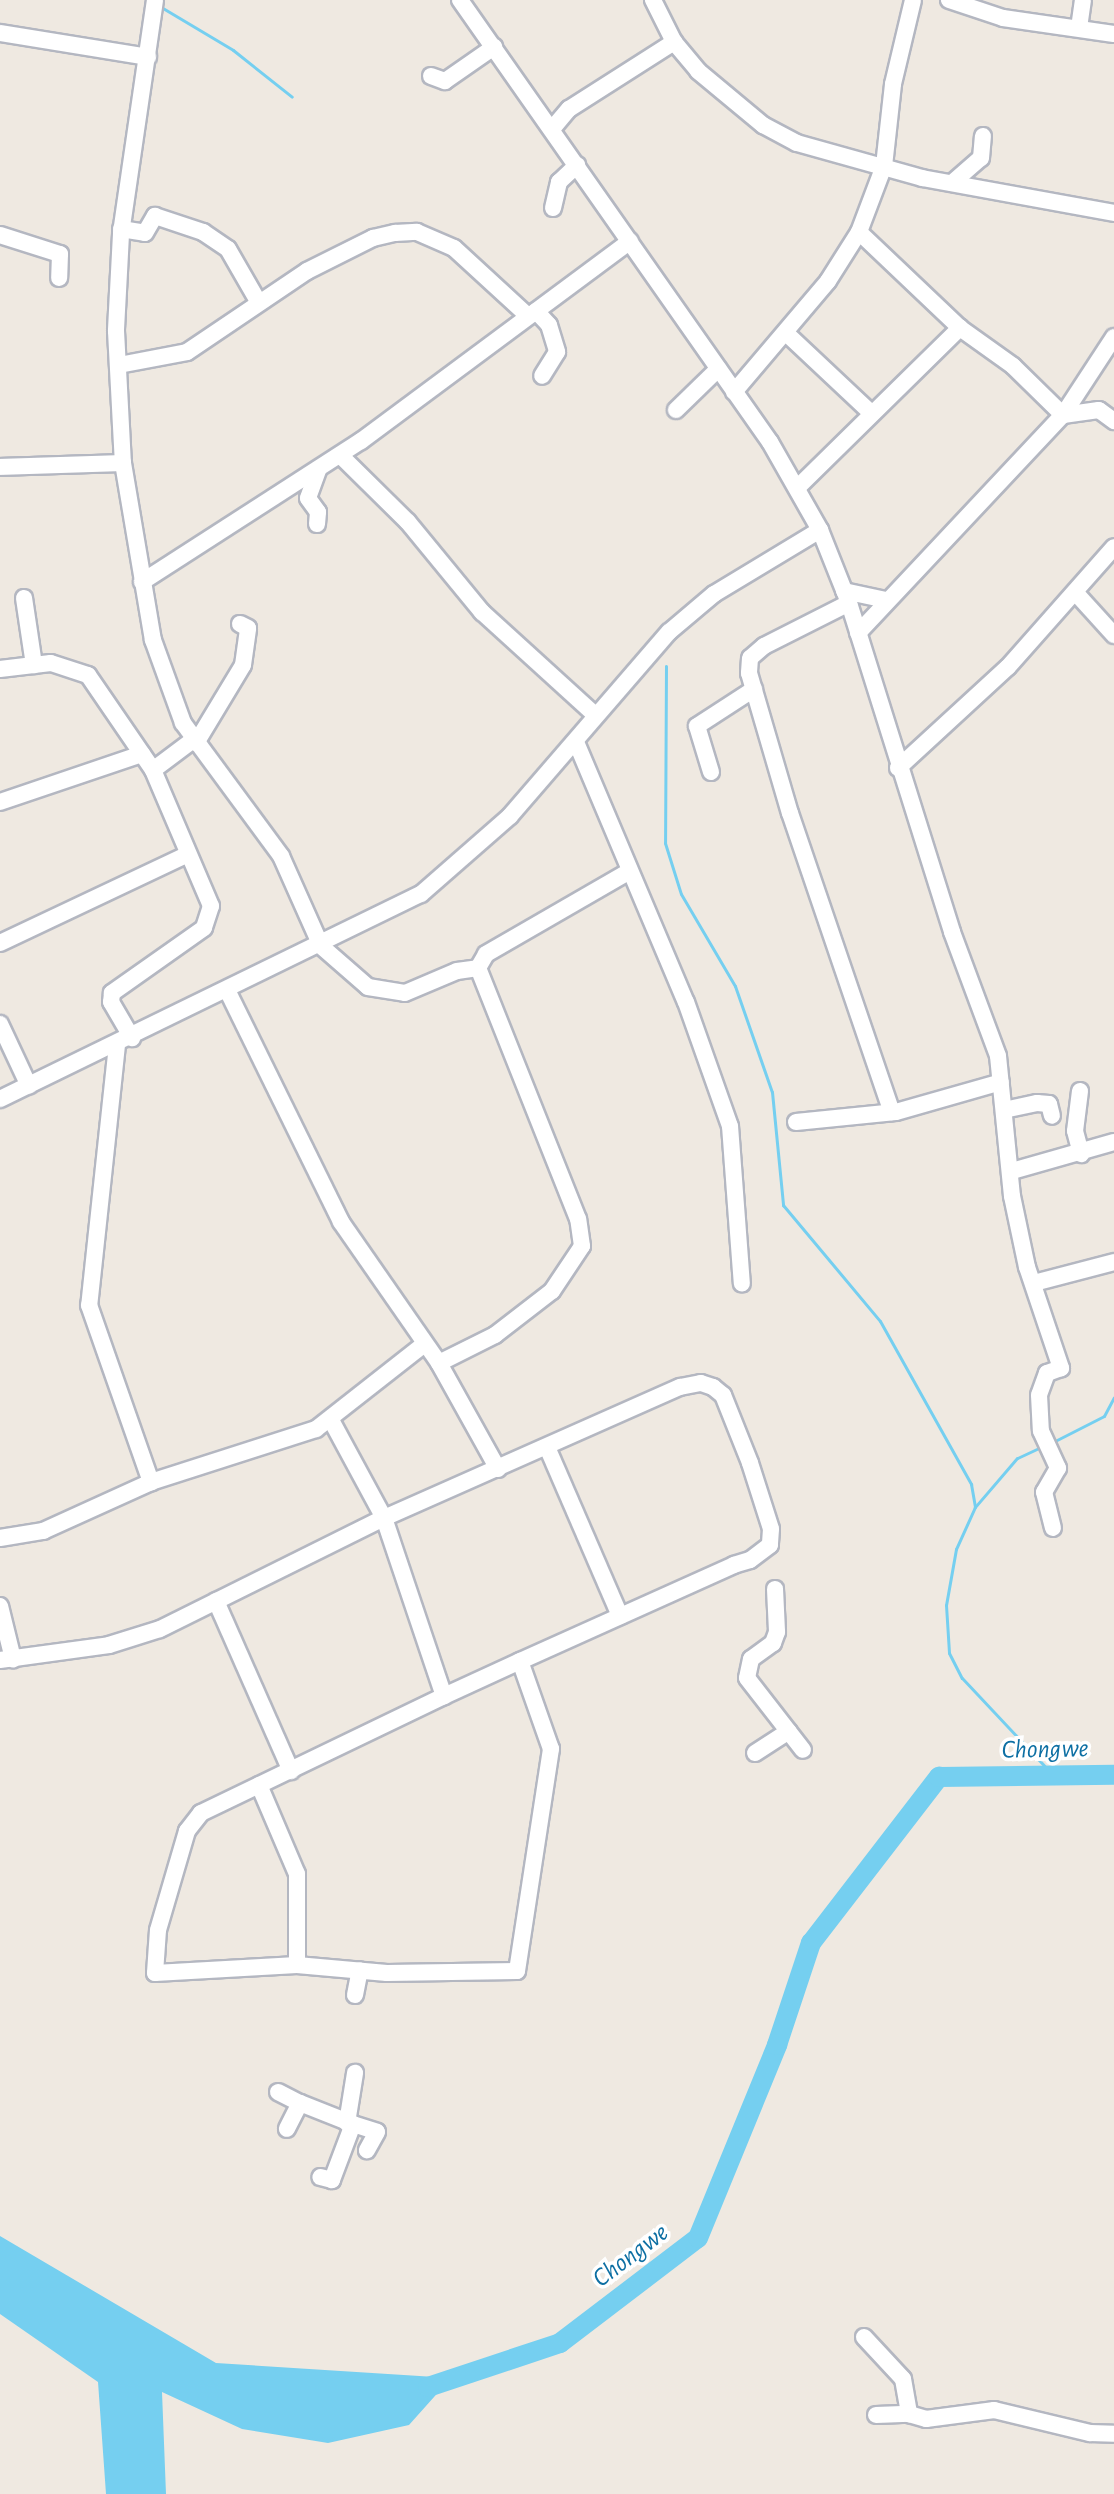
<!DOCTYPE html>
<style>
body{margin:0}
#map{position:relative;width:1114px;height:2494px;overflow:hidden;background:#efe9e1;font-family:"Alegreya Sans",sans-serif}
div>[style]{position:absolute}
.water>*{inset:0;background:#75cff0}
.stream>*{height:3px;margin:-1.5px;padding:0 1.5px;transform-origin:1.5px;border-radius:1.5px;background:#75cff0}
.river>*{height:20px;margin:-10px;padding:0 10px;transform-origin:10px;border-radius:10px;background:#75cff0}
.roads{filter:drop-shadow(2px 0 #b4b7c1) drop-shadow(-2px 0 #b4b7c1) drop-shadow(0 2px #b4b7c1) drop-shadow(0 -2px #b4b7c1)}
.minor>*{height:16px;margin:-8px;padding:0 8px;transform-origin:8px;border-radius:8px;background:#fff}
span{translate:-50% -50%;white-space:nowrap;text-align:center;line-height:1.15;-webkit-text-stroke:7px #fff;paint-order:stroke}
.water-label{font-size:26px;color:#0d6fa3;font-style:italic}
</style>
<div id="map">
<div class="water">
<i style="clip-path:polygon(0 2236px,216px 2363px,451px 2378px,409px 2425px,328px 2443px,242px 2429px,162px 2392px,166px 2494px,106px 2494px,98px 2382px,0 2314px)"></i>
</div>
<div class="stream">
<i style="left:161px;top:7px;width:84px;rotate:30.8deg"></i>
<i style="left:233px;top:50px;width:75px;rotate:38.5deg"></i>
<i style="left:666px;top:666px;width:177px;rotate:90.3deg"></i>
<i style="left:665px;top:843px;width:53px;rotate:72.6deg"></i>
<i style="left:681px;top:894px;width:107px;rotate:59.6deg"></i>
<i style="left:735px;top:986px;width:112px;rotate:70.8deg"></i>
<i style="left:772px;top:1092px;width:114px;rotate:84.4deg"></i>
<i style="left:783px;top:1205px;width:151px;rotate:50.1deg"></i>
<i style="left:880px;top:1321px;width:187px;rotate:60.8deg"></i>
<i style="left:971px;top:1484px;width:23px;rotate:80deg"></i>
<i style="left:1051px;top:1443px;width:59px;rotate:-27deg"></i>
<i style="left:1104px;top:1416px;width:21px;rotate:-62deg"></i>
<i style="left:1041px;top:1447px;width:26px;rotate:155deg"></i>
<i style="left:1017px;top:1458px;width:65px;rotate:130.6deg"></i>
<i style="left:975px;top:1507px;width:46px;rotate:114.3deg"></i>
<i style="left:956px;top:1549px;width:57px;rotate:100.1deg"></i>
<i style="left:946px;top:1605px;width:48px;rotate:86.4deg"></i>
<i style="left:949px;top:1653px;width:28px;rotate:63deg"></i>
<i style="left:962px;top:1678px;width:134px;rotate:46.8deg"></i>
</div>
<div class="river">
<i style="left:428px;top:2387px;width:139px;rotate:-18.4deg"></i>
<i style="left:560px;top:2343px;width:173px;rotate:-37.3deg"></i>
<i style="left:698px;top:2238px;width:209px;rotate:-67.7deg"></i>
<i style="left:777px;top:2045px;width:108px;rotate:-71.6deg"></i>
<i style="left:811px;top:1943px;width:210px;rotate:-52.4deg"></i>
<i style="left:939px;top:1777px;width:175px;rotate:-0.7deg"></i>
</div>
<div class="roads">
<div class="minor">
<i style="left:155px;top:0;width:236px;rotate:98.3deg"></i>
<i style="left:121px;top:234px;width:97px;rotate:93deg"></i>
<i style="left:116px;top:331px;width:132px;rotate:87deg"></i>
<i style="left:123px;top:463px;width:180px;rotate:80.4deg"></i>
<i style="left:153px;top:640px;width:88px;rotate:70.1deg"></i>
<i style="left:183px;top:723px;width:165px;rotate:53.6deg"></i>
<i style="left:281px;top:856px;width:98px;rotate:66deg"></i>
<i style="left:321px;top:946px;width:62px;rotate:41.1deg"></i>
<i style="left:368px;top:987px;width:37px;rotate:9deg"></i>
<i style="left:405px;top:993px;width:56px;rotate:-22.9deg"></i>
<i style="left:457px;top:971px;width:21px;rotate:-8deg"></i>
<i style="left:460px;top:0;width:540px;rotate:54.96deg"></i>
<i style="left:770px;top:442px;width:101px;rotate:60.4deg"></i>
<i style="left:820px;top:530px;width:79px;rotate:68.3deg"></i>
<i style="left:849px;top:603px;width:345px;rotate:72.6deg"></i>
<i style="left:952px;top:932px;width:132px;rotate:69.6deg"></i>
<i style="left:998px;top:1056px;width:141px;rotate:84.3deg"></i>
<i style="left:1012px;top:1196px;width:73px;rotate:78.1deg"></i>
<i style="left:1027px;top:1267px;width:107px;rotate:71.4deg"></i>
<i style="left:1061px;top:1368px;width:15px;rotate:160deg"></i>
<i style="left:1047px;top:1373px;width:23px;rotate:110deg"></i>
<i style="left:1039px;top:1395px;width:36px;rotate:87deg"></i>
<i style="left:1041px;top:1431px;width:41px;rotate:65.3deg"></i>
<i style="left:1058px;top:1468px;width:28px;rotate:120deg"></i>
<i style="left:1044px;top:1492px;width:37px;rotate:76deg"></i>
<i style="left:653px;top:0;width:47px;rotate:63.4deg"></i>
<i style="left:674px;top:42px;width:38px;rotate:50deg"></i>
<i style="left:698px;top:71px;width:85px;rotate:39.7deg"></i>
<i style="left:763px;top:125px;width:38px;rotate:28deg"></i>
<i style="left:797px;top:143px;width:130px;rotate:15.6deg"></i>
<i style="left:922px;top:178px;width:195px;rotate:10.3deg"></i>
<i style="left:949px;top:0;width:57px;rotate:18.4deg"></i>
<i style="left:1003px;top:18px;width:112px;rotate:8.2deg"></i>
<i style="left:1079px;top:28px;width:28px;rotate:-82deg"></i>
<i style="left:0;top:33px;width:150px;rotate:9.2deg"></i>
<i style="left:431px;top:76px;width:15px;rotate:20deg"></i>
<i style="left:445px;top:81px;width:60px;rotate:-34.8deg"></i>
<i style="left:552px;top:129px;width:26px;rotate:-50deg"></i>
<i style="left:569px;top:109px;width:125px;rotate:-32.5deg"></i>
<i style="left:952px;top:183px;width:38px;rotate:-41deg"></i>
<i style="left:981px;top:158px;width:22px;rotate:-85deg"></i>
<i style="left:553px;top:208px;width:27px;rotate:-77deg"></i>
<i style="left:559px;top:182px;width:25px;rotate:-43deg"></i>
<i style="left:121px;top:229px;width:24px;rotate:9deg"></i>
<i style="left:145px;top:233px;width:20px;rotate:-60deg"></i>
<i style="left:155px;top:216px;width:51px;rotate:18.4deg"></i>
<i style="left:203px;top:232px;width:30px;rotate:34deg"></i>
<i style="left:228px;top:249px;width:62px;rotate:60.1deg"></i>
<i style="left:859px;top:232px;width:139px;rotate:43.5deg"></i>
<i style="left:960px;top:328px;width:65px;rotate:35.6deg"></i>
<i style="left:1013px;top:366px;width:70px;rotate:44.4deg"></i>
<i style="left:0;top:235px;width:63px;rotate:17.6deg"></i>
<i style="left:60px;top:254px;width:24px;rotate:92deg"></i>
<i style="left:536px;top:311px;width:19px;rotate:47deg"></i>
<i style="left:549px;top:325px;width:28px;rotate:73deg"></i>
<i style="left:557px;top:352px;width:28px;rotate:122deg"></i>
<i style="left:786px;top:333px;width:115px;rotate:43.2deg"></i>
<i style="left:119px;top:365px;width:69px;rotate:-10.8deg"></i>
<i style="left:187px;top:352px;width:145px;rotate:-34deg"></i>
<i style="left:307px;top:271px;width:74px;rotate:-26.6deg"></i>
<i style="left:373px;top:238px;width:23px;rotate:-13deg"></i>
<i style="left:395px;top:233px;width:22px;rotate:-3deg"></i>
<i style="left:417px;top:232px;width:40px;rotate:23.4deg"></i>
<i style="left:454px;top:248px;width:100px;rotate:42.6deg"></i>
<i style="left:734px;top:392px;width:145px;rotate:-49.7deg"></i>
<i style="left:828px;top:281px;width:58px;rotate:-57.7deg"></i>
<i style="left:859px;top:232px;width:71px;rotate:-69.3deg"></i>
<i style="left:884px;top:166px;width:82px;rotate:-83.7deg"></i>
<i style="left:893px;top:84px;width:86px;rotate:-76.6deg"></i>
<i style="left:676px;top:410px;width:59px;rotate:-44.3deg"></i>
<i style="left:1063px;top:415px;width:36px;rotate:-8deg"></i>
<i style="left:1099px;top:410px;width:19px;rotate:36deg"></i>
<i style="left:340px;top:455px;width:95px;rotate:44.6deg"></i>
<i style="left:408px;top:522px;width:117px;rotate:50.6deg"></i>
<i style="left:482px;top:612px;width:153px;rotate:42.3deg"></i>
<i style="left:0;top:467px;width:123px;rotate:-1.9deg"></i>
<i style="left:799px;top:486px;width:226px;rotate:-44.5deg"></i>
<i style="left:317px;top:524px;width:12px;rotate:-85deg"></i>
<i style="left:318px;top:512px;width:17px;rotate:-126deg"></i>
<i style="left:308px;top:498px;width:30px;rotate:-70deg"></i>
<i style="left:142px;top:582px;width:260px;rotate:-32.8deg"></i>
<i style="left:361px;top:441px;width:335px;rotate:-36.6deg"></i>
<i style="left:844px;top:591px;width:43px;rotate:12.1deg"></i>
<i style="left:1075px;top:592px;width:58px;rotate:47.8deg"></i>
<i style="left:24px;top:598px;width:68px;rotate:81.5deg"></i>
<i style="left:849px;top:603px;width:95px;rotate:153.2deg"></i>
<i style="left:764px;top:646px;width:18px;rotate:139deg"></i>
<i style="left:750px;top:658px;width:15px;rotate:94deg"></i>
<i style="left:749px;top:673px;width:146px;rotate:73.7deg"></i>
<i style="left:790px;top:813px;width:316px;rotate:71.2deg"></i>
<i style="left:858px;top:633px;width:299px;rotate:-46.8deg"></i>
<i style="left:1063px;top:415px;width:93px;rotate:-56.8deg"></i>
<i style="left:0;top:669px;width:51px;rotate:-6.7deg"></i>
<i style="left:51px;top:663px;width:39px;rotate:18deg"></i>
<i style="left:88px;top:675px;width:115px;rotate:55.6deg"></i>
<i style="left:153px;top:770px;width:148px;rotate:66.9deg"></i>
<i style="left:211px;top:906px;width:23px;rotate:108deg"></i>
<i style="left:204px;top:928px;width:113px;rotate:144.8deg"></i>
<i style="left:112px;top:993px;width:9px;rotate:96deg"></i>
<i style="left:111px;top:1002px;width:42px;rotate:59.7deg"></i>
<i style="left:576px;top:742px;width:282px;rotate:67.1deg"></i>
<i style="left:686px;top:1002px;width:132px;rotate:70.5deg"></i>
<i style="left:730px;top:1126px;width:158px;rotate:85.7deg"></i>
<i style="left:196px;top:743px;width:91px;rotate:-58.9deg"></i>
<i style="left:243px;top:665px;width:37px;rotate:-82deg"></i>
<i style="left:248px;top:628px;width:9px;rotate:-153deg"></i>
<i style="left:898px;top:768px;width:149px;rotate:-42.6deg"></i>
<i style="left:1008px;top:667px;width:160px;rotate:-48.5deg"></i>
<i style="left:153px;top:770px;width:50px;rotate:-36.9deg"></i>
<i style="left:711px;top:772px;width:48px;rotate:-106.9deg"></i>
<i style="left:697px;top:726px;width:68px;rotate:-33deg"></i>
<i style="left:0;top:802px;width:150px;rotate:-18.7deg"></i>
<i style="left:0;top:943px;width:208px;rotate:-25.3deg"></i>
<i style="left:228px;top:992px;width:256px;rotate:63.8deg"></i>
<i style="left:341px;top:1222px;width:172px;rotate:55.2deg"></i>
<i style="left:0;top:1024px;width:68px;rotate:64.9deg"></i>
<i style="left:117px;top:1045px;width:262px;rotate:96.1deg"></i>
<i style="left:89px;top:1305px;width:188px;rotate:70.7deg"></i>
<i style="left:1080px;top:1091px;width:40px;rotate:97.1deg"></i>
<i style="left:1075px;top:1131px;width:24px;rotate:75deg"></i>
<i style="left:0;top:1099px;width:468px;rotate:-26deg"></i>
<i style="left:421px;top:894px;width:118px;rotate:-41.2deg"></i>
<i style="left:510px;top:816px;width:243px;rotate:-49.2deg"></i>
<i style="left:669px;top:632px;width:59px;rotate:-40.2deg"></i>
<i style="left:714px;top:594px;width:124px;rotate:-31.1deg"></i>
<i style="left:1004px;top:1110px;width:34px;rotate:-12deg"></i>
<i style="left:1037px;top:1103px;width:12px;rotate:5deg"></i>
<i style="left:1049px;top:1104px;width:12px;rotate:76deg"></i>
<i style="left:796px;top:1122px;width:100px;rotate:-5.7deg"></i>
<i style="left:896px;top:1112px;width:109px;rotate:-15.9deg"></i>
<i style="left:1012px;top:1171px;width:106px;rotate:-15.9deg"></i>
<i style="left:1034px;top:1283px;width:83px;rotate:-14.7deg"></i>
<i style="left:331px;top:1420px;width:111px;rotate:61.6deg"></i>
<i style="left:384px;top:1518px;width:188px;rotate:71.4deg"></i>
<i style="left:547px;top:1447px;width:184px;rotate:66.6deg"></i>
<i style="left:498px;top:1469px;width:121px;rotate:-119.1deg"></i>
<i style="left:439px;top:1363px;width:63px;rotate:-26.6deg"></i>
<i style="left:495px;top:1335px;width:72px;rotate:-37.7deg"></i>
<i style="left:552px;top:1291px;width:54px;rotate:-56.3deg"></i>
<i style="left:582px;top:1246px;width:27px;rotate:-98deg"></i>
<i style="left:578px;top:1219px;width:270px;rotate:-111.7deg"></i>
<i style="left:478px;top:968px;width:16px;rotate:-60deg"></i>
<i style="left:486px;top:954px;width:164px;rotate:-30deg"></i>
<i style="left:0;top:1538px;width:44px;rotate:-9.2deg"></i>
<i style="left:43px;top:1531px;width:119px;rotate:-24.4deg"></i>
<i style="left:151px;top:1482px;width:173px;rotate:-17.8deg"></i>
<i style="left:316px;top:1429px;width:136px;rotate:-38.1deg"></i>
<i style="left:775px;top:1589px;width:43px;rotate:87.3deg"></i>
<i style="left:777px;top:1632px;width:12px;rotate:110deg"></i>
<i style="left:773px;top:1643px;width:27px;rotate:144deg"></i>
<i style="left:751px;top:1659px;width:19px;rotate:102deg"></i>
<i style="left:747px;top:1678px;width:91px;rotate:52.1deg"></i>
<i style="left:216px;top:1601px;width:186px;rotate:66.2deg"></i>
<i style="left:0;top:1606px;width:55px;rotate:76.2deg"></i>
<i style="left:0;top:1660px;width:110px;rotate:-7.8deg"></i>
<i style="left:109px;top:1645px;width:53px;rotate:-17.4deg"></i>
<i style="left:160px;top:1629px;width:250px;rotate:-26.4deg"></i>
<i style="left:384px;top:1518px;width:324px;rotate:-23.9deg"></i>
<i style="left:680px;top:1387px;width:21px;rotate:-11deg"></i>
<i style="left:701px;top:1383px;width:13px;rotate:18deg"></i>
<i style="left:713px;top:1387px;width:13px;rotate:39deg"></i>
<i style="left:723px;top:1395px;width:73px;rotate:68.3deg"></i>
<i style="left:750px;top:1463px;width:69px;rotate:72.3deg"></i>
<i style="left:771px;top:1529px;width:16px;rotate:94deg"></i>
<i style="left:770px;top:1545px;width:25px;rotate:143deg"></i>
<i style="left:750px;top:1560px;width:17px;rotate:163deg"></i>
<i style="left:734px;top:1565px;width:235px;rotate:155.8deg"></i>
<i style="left:520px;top:1661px;width:84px;rotate:155.3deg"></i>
<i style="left:444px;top:1696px;width:270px;rotate:154.3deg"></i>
<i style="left:201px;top:1813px;width:23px;rotate:128deg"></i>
<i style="left:187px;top:1831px;width:103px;rotate:106.3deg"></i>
<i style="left:158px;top:1930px;width:43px;rotate:94deg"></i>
<i style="left:155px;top:1973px;width:142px;rotate:-3.2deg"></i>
<i style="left:297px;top:1965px;width:90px;rotate:5.1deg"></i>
<i style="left:387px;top:1973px;width:130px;rotate:-0.9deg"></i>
<i style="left:517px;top:1971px;width:225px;rotate:-81.3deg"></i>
<i style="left:551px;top:1749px;width:93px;rotate:-109.4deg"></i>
<i style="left:755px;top:1753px;width:40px;rotate:-32.9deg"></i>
<i style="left:259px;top:1785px;width:97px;rotate:66.9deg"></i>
<i style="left:297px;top:1874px;width:91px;rotate:90deg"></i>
<i style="left:355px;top:1995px;width:25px;rotate:-79deg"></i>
<i style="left:278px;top:2092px;width:25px;rotate:27deg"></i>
<i style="left:300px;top:2103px;width:29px;rotate:117deg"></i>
<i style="left:300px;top:2103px;width:57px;rotate:21.6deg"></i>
<i style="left:353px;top:2124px;width:60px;rotate:110.6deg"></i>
<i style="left:332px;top:2180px;width:12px;rotate:-166deg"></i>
<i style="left:347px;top:2123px;width:51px;rotate:-80.9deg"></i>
<i style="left:353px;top:2124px;width:25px;rotate:18deg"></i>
<i style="left:377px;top:2132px;width:21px;rotate:119deg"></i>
<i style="left:864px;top:2337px;width:57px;rotate:47.1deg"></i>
<i style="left:903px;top:2379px;width:36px;rotate:80deg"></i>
<i style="left:909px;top:2414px;width:18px;rotate:16deg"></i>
<i style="left:926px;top:2419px;width:69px;rotate:-7.5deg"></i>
<i style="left:994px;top:2410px;width:99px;rotate:13.5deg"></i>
<i style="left:1090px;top:2433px;width:24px;rotate:2deg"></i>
<i style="left:876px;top:2415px;width:33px;rotate:-2deg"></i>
</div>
</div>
<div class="water-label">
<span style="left:1045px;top:1750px;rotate:-1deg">Chongwe</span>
<span style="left:631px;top:2256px;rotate:-37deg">Chongwe</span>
</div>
</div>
